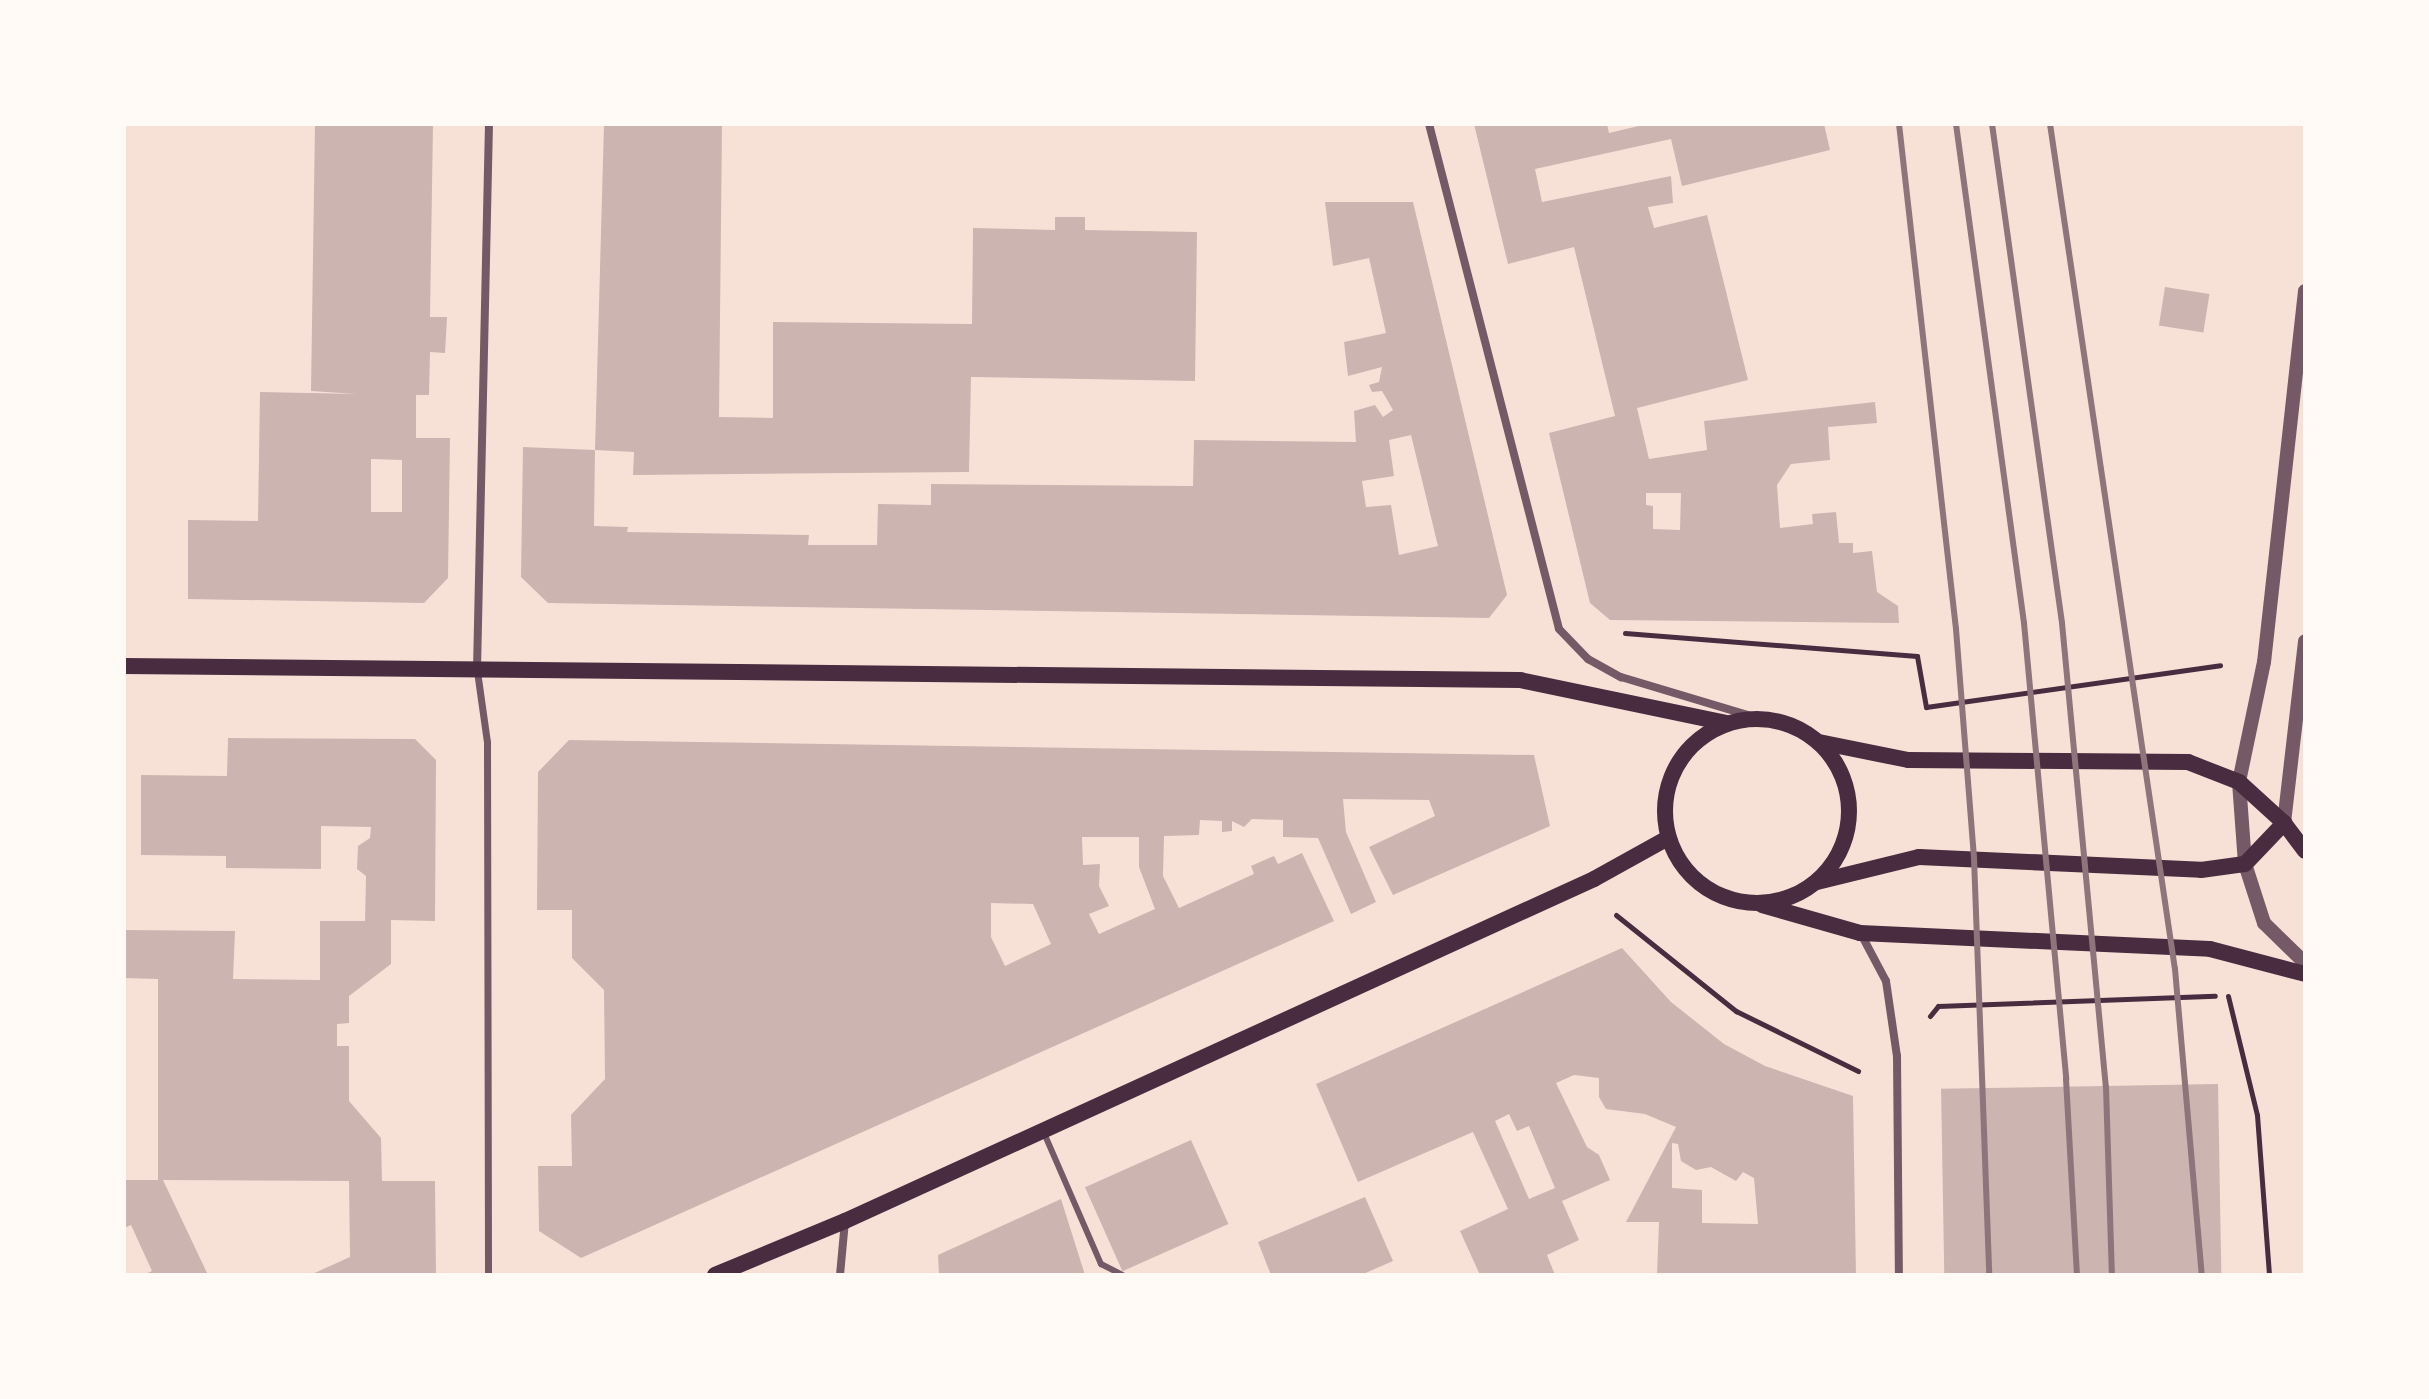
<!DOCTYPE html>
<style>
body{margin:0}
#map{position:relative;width:2429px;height:1399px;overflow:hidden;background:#f7e1d7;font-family:Barlow,sans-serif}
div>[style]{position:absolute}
.building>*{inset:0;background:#ccb4b1;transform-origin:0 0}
.path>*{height:5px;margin:-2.5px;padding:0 2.5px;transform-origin:2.5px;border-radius:2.5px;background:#4a2c40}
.service>*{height:6px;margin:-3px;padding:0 3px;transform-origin:3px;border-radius:3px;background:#755966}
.pedestrian>*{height:7px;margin:-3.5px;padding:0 3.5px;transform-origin:3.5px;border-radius:3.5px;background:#755966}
.minor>*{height:8px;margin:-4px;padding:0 4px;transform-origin:4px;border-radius:4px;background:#755966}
.tertiary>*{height:14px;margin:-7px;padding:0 7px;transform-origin:7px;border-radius:7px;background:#755966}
.secondary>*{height:16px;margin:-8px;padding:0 8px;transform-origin:8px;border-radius:8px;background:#4a2c40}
.secondary>.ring{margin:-8px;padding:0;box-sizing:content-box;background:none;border:16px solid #4a2c40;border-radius:50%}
.rail>*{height:6px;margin:-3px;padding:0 3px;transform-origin:3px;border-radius:3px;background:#8f747c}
span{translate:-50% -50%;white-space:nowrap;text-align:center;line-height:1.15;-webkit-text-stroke:8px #fffaf5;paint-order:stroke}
.frame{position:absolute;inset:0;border:126px solid #fffaf5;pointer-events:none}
</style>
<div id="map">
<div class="building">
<i style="clip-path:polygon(evenodd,315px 124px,433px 124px,430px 317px,447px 317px,445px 353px,430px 352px,429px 395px,416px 395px,416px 438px,450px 438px,448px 578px,424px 603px,188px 599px,188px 520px,258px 521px,260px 392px,357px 394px,311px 391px,315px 124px,371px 459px,402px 460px,402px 512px,371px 512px,371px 459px)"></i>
<i style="clip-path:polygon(604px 124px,722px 124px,719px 417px,773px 418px,773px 322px,972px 324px,973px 228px,1055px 230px,1055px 217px,1085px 217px,1085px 230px,1197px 232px,1195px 381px,971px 377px,969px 472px,633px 475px,634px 452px,595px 450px)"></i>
<i style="clip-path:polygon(evenodd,1474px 124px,1607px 124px,1609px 133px,1647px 124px,1824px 124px,1830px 150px,1682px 186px,1671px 139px,1535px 169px,1542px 202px,1671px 176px,1673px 203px,1648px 207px,1654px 228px,1707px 215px,1748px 380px,1637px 408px,1649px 459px,1707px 450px,1704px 421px,1875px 402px,1877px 423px,1828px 427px,1830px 460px,1791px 464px,1777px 485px,1780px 528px,1813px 524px,1812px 514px,1836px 512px,1839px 543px,1853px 543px,1853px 553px,1872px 551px,1877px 592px,1898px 606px,1899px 623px,1610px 620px,1590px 603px,1549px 433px,1615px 416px,1574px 247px,1508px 264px,1474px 124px,1646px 493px,1681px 493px,1680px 530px,1653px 529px,1653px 506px,1646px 505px,1646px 493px)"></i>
<i style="clip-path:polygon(evenodd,1325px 202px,1413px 202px,1507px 595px,1489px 618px,548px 603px,521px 577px,523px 447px,595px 450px,594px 526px,628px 527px,627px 532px,809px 535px,808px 545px,877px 545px,878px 504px,931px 505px,931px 484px,1193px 486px,1194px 440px,1356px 442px,1354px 411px,1375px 405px,1383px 417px,1393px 410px,1382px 391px,1372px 392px,1369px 385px,1379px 382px,1382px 367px,1348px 376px,1344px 342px,1386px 333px,1369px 258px,1333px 266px,1325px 202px,1411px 435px,1438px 546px,1399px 555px,1391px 505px,1366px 507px,1362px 481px,1394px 476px,1389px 440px,1411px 435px)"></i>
<i style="left:2165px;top:287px;width:45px;height:39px;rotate:9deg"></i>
<i style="clip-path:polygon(228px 738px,415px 739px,436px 760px,435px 921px,391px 920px,391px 964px,349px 996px,349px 1023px,337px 1024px,337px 1046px,349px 1046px,349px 1101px,381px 1138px,382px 1181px,435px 1181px,436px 1275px,310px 1275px,350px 1257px,349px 1181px,163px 1180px,208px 1275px,143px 1275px,152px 1271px,131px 1225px,124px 1228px,124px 1180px,158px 1180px,158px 979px,124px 978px,124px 930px,235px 931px,233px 979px,320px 980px,320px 921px,365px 921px,366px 876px,357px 869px,358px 846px,370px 838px,371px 827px,321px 826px,321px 869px,226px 868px,226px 856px,141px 855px,141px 775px,227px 776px)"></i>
<i style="clip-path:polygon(evenodd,569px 740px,1534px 755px,1550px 826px,1393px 895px,1369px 847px,1435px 816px,1429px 800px,1343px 799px,1346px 832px,1376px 902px,1351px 914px,1318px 838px,1283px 837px,1283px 820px,1252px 819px,1244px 827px,1232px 821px,1232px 831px,1222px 832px,1222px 821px,1200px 820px,1199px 835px,1164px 836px,1163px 876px,1179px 908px,1254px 874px,1251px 866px,1274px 856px,1278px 864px,1302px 853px,1334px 921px,581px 1258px,539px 1231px,538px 1166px,572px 1166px,571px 1115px,605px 1079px,604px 990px,572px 958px,572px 910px,537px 910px,538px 772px,569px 740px,1082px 837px,1139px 837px,1139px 867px,1155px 909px,1099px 934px,1089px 914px,1109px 906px,1099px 886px,1100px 864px,1083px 865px,1082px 837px,569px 740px,991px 903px,1033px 904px,1051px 944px,1005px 966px,991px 937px,991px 903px)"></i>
<i style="clip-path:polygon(evenodd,1622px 948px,1671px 1002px,1724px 1044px,1765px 1066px,1853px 1096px,1856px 1275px,1657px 1275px,1659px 1222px,1626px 1222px,1676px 1127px,1645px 1114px,1606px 1109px,1599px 1097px,1599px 1078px,1574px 1075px,1556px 1083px,1587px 1147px,1599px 1155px,1610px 1180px,1562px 1201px,1579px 1240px,1547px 1255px,1555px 1275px,1480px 1275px,1460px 1231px,1508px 1209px,1473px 1132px,1358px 1182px,1316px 1084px,1622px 948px,1509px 1114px,1517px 1131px,1529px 1126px,1555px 1188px,1529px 1199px,1495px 1121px,1509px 1114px,1622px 948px,1672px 1143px,1678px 1144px,1681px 1161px,1696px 1170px,1711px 1167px,1736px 1181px,1743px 1172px,1754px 1178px,1758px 1224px,1702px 1223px,1702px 1190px,1672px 1188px,1672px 1143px)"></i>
<i style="left:2218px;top:1084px;width:191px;height:277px;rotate:89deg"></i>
<i style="left:1191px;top:1140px;width:92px;height:116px;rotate:66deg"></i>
<i style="clip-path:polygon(1365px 1197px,1393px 1261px,1361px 1275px,1271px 1275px,1258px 1242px)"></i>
<i style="clip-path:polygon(1061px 1199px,1085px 1275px,939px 1275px,938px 1255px)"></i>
</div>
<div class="path">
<i style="left:1625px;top:633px;width:293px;rotate:4.5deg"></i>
<i style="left:1917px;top:656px;width:52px;rotate:80deg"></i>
<i style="left:1926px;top:707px;width:297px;rotate:-8.1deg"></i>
<i style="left:1616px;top:915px;width:154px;rotate:38.7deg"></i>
<i style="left:1736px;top:1011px;width:136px;rotate:26.2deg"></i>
<i style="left:2228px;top:996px;width:122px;rotate:76.3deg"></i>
<i style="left:2257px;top:1115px;width:160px;rotate:85.7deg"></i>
<i style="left:1930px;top:1016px;width:13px;rotate:-51deg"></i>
<i style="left:1938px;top:1006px;width:277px;rotate:-2.1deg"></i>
</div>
<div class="service">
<i style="left:1044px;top:1133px;width:143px;rotate:66.5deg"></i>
<i style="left:1101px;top:1264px;width:25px;rotate:27deg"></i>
</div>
<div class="pedestrian">
<i style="left:477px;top:671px;width:72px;rotate:82deg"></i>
<i style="left:487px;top:742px;width:533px;rotate:89.89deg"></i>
</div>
<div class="minor">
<i style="left:1429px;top:124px;width:521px;rotate:75.56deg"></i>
<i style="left:1559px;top:629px;width:42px;rotate:46deg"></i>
<i style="left:1588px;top:659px;width:38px;rotate:29deg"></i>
<i style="left:1621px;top:677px;width:143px;rotate:16.7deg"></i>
<i style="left:477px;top:669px;width:545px;rotate:-88.74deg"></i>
<i style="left:1861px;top:934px;width:53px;rotate:62deg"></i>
<i style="left:1886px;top:981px;width:76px;rotate:81.7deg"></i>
<i style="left:1897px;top:1056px;width:219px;rotate:89.5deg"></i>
<i style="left:840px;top:1275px;width:54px;rotate:-84.7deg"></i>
</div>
<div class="tertiary">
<i style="left:2305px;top:291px;width:373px;rotate:96.3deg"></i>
<i style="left:2264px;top:662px;width:123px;rotate:101.8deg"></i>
<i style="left:2239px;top:782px;width:82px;rotate:85.8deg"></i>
<i style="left:2245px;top:864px;width:62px;rotate:72.1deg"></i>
<i style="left:2264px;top:923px;width:57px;rotate:44.3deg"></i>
<i style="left:2284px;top:823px;width:183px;rotate:-83.4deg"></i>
</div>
<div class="secondary">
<i style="left:124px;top:666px;width:1396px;rotate:0.57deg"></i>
<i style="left:1520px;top:680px;width:210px;rotate:11.8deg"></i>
<i class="ring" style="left:1665px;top:719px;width:168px;height:168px"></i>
<i style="left:1819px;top:742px;width:91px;rotate:11.4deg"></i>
<i style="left:1908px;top:760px;width:280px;rotate:0.4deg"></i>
<i style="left:2188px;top:762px;width:55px;rotate:21.4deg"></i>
<i style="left:2239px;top:782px;width:61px;rotate:42.3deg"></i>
<i style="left:2284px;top:823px;width:35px;rotate:53deg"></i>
<i style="left:1817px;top:882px;width:105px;rotate:-13.8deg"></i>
<i style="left:1919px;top:857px;width:282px;rotate:2.6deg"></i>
<i style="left:2201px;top:870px;width:44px;rotate:-7.8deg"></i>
<i style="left:2245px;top:864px;width:57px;rotate:-46.4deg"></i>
<i style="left:1762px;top:905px;width:102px;rotate:15.9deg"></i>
<i style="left:1860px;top:933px;width:350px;rotate:2.6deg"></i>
<i style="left:2210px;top:949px;width:98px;rotate:14.7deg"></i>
<i style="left:715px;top:1275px;width:141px;rotate:-22.6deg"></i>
<i style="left:845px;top:1221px;width:823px;rotate:-24.54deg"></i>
<i style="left:1594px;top:879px;width:85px;rotate:-29deg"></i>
</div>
<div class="rail">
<i style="left:1899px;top:124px;width:508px;rotate:83.56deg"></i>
<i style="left:1956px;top:629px;width:230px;rotate:85.5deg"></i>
<i style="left:1974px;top:858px;width:417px;rotate:87.9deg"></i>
<i style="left:1956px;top:124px;width:504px;rotate:82.24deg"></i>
<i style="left:2024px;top:623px;width:458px;rotate:84.7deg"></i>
<i style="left:2066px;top:1079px;width:196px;rotate:86.8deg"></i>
<i style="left:1992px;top:124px;width:504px;rotate:82.01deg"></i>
<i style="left:2062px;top:623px;width:466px;rotate:84.6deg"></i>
<i style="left:2106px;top:1087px;width:188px;rotate:88.2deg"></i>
<i style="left:2050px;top:124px;width:854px;rotate:81.59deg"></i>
<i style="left:2175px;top:969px;width:307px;rotate:85deg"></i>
</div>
<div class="frame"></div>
</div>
